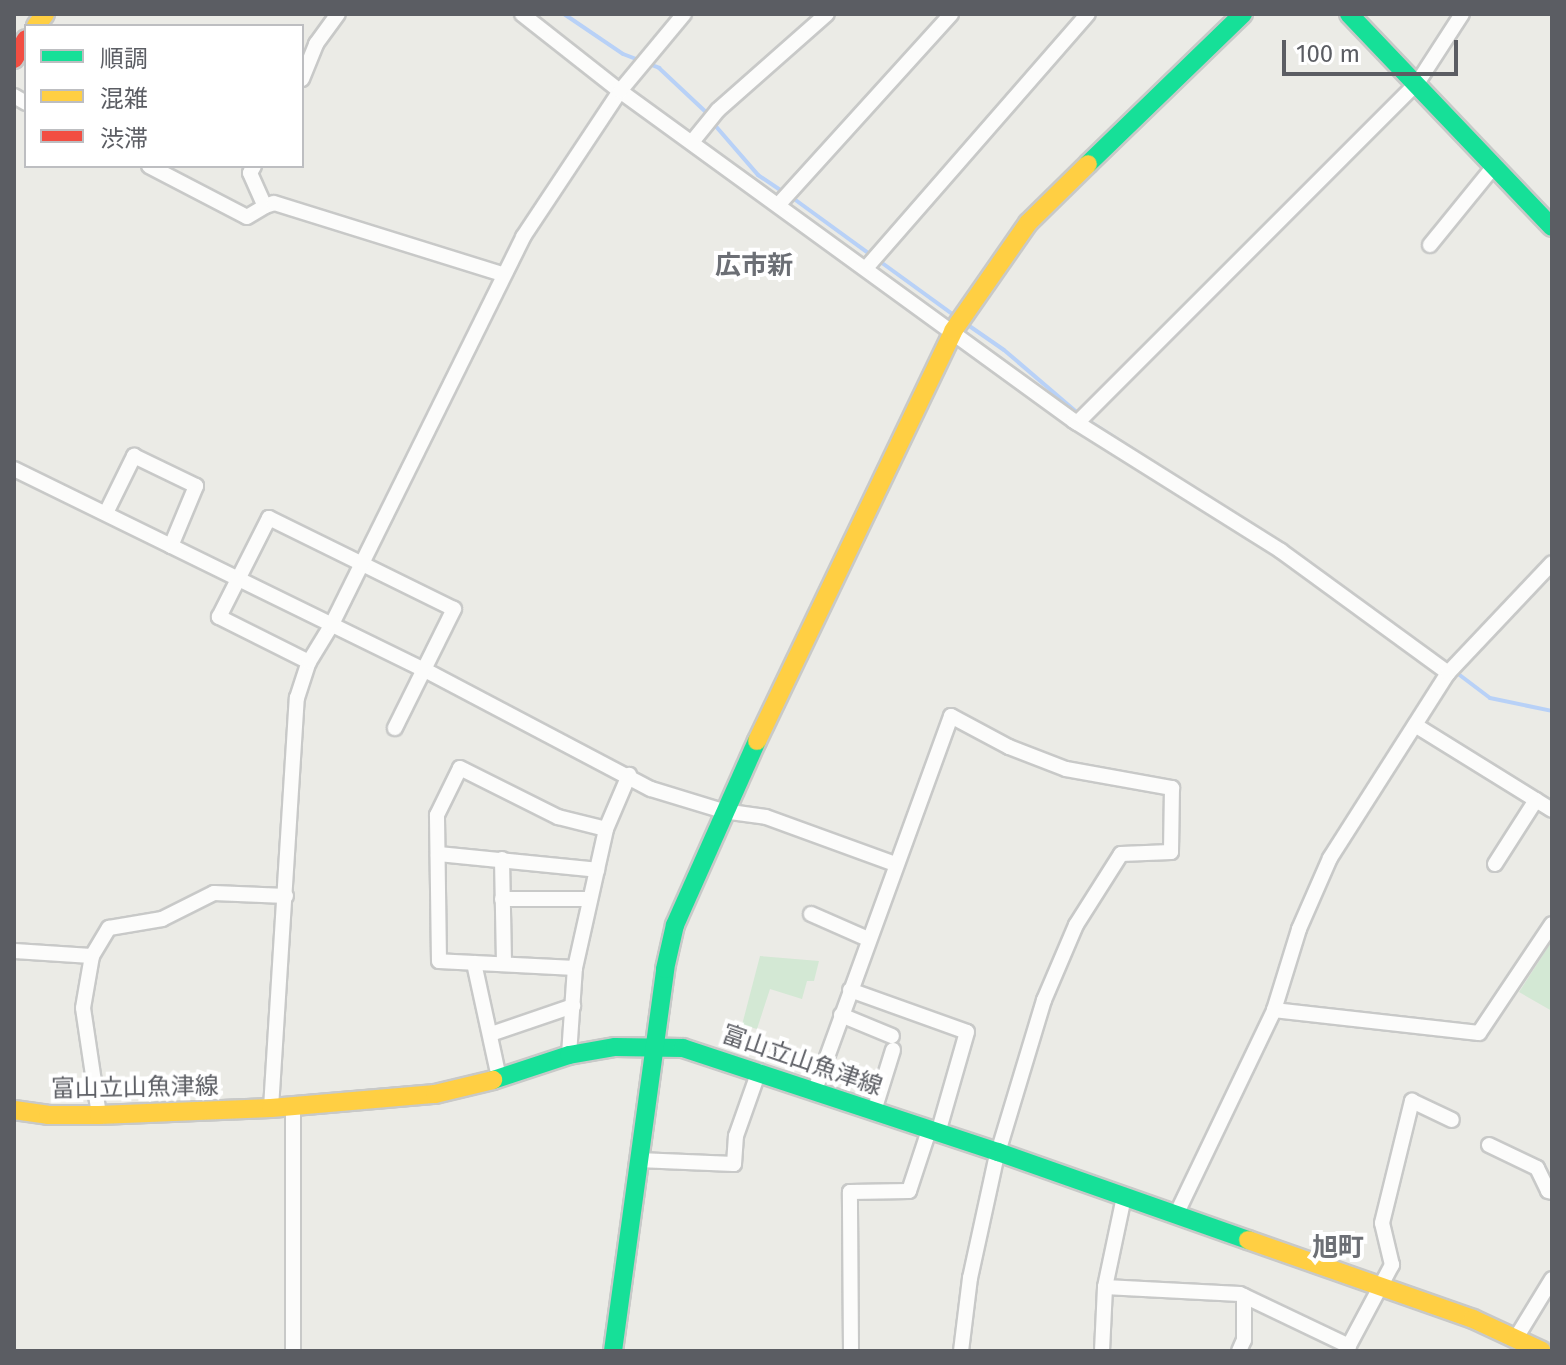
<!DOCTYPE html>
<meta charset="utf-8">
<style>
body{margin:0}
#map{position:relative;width:1566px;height:1365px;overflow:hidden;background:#ebebe6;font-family:"Fira Sans","Noto Sans JP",sans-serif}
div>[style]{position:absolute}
.green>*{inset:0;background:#d3e8d4}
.stream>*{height:4px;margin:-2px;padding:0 2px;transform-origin:2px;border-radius:2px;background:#b8d1f7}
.roads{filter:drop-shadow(2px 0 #c8c9c8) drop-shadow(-2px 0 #c8c9c8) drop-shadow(0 2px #c8c9c8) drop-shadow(0 -2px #c8c9c8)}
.street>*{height:14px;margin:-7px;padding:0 7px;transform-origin:7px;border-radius:7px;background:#fcfcfb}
.fast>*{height:18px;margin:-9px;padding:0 9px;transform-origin:9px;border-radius:9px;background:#16e098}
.slow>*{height:18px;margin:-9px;padding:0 9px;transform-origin:9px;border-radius:9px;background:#ffcf43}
.jam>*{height:18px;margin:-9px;padding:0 9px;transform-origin:9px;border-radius:9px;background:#f24e42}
span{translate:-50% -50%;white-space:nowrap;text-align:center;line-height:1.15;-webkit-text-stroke:8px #fff;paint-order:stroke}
.street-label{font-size:24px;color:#5b5d63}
.neighbourhood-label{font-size:26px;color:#6c6f75;font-weight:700}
.frame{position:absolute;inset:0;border:16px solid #5b5d63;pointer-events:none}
.legend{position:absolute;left:24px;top:24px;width:280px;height:144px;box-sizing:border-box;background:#fff;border:2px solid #bdbec1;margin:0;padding:10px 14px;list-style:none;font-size:24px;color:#5b5d63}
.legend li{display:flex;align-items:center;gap:16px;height:40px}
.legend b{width:40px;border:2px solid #bdbec1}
.scale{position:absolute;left:1282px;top:40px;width:176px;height:36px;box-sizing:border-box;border:4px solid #5b5d63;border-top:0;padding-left:10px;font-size:24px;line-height:28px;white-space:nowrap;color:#5b5d63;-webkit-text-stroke:6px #fff;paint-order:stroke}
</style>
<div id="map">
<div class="green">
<i style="clip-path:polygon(1552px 941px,1552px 1011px,1519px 992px)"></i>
<i style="clip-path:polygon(760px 956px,819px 961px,814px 981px,807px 981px,802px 999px,770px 989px,757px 1029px,742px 1025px)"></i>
</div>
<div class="stream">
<i style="left:564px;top:14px;width:71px;rotate:34.1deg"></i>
<i style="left:623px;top:54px;width:39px;rotate:21deg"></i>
<i style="left:659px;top:68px;width:69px;rotate:43.2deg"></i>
<i style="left:713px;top:123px;width:69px;rotate:49.1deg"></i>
<i style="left:758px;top:175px;width:30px;rotate:34deg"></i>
<i style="left:790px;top:196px;width:100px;rotate:36.1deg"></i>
<i style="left:878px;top:260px;width:95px;rotate:36deg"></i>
<i style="left:965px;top:323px;width:47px;rotate:34.7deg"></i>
<i style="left:1004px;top:350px;width:100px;rotate:40.5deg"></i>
<i style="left:1087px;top:420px;width:63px;rotate:32.7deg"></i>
<i style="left:1286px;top:546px;width:160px;rotate:36.1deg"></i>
<i style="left:1453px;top:670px;width:46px;rotate:37.1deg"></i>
<i style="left:1490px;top:698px;width:63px;rotate:11.8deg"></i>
</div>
<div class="roads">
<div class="street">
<i style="left:522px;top:14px;width:125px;rotate:38.2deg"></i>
<i style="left:620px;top:91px;width:561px;rotate:36.01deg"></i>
<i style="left:1074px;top:421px;width:244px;rotate:32.1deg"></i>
<i style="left:1281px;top:551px;width:207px;rotate:36.1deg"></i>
<i style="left:302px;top:79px;width:38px;rotate:-68deg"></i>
<i style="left:316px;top:44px;width:37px;rotate:-54deg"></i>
<i style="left:14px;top:96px;width:14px;rotate:30deg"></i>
<i style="left:692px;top:142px;width:41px;rotate:-50.9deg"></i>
<i style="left:718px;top:110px;width:145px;rotate:-41.4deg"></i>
<i style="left:149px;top:166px;width:110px;rotate:27.5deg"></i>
<i style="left:247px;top:217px;width:21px;rotate:-31deg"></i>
<i style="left:254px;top:166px;width:8px;rotate:120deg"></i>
<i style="left:250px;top:173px;width:36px;rotate:66deg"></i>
<i style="left:265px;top:206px;width:9px;rotate:-18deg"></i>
<i style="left:274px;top:203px;width:239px;rotate:17.3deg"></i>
<i style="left:779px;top:204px;width:256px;rotate:-47.8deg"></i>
<i style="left:1430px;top:245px;width:103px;rotate:-50.9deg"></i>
<i style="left:867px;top:267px;width:336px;rotate:-48.9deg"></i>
<i style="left:1077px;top:423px;width:482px;rotate:-45deg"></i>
<i style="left:1418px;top:82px;width:81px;rotate:-57.1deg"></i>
<i style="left:14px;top:469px;width:458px;rotate:26.1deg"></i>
<i style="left:425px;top:670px;width:255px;rotate:27.8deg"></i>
<i style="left:651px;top:789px;width:75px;rotate:17deg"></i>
<i style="left:723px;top:811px;width:43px;rotate:7.9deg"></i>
<i style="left:766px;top:817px;width:137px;rotate:20deg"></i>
<i style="left:106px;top:513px;width:64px;rotate:-63.8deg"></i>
<i style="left:134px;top:456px;width:69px;rotate:25.8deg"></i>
<i style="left:196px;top:486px;width:65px;rotate:112.6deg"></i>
<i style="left:309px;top:662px;width:101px;rotate:-153.4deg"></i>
<i style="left:219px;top:617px;width:111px;rotate:-63.2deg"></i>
<i style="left:269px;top:518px;width:206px;rotate:26.2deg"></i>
<i style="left:454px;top:609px;width:133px;rotate:116.4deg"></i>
<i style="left:1415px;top:725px;width:161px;rotate:31.8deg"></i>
<i style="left:438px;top:854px;width:160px;rotate:5.7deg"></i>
<i style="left:502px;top:859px;width:105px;rotate:88.9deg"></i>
<i style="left:1495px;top:864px;width:76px;rotate:-57.4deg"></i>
<i style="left:502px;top:899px;width:88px"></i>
<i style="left:811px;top:914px;width:62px;rotate:23.7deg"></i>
<i style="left:14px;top:951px;width:78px;rotate:3.7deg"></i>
<i style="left:474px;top:963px;width:118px;rotate:77.7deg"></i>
<i style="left:575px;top:968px;width:136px;rotate:-177.1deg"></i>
<i style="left:439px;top:961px;width:146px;rotate:-90.8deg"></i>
<i style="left:437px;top:815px;width:52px;rotate:-63.9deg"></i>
<i style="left:460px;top:768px;width:110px;rotate:26.6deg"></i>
<i style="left:558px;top:817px;width:49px;rotate:14deg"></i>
<i style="left:850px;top:990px;width:124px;rotate:19.7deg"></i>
<i style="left:967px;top:1032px;width:105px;rotate:106deg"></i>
<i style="left:1274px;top:1010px;width:206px;rotate:6.4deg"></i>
<i style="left:1479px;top:1033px;width:131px;rotate:-56.2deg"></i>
<i style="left:841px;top:1015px;width:55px;rotate:22.4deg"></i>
<i style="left:491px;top:1034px;width:87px;rotate:-18.9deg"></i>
<i style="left:569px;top:1055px;width:87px;rotate:-86.1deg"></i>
<i style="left:575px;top:968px;width:142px;rotate:-77.4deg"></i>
<i style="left:606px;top:829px;width:59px;rotate:-66.9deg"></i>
<i style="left:815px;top:1090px;width:398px;rotate:-70deg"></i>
<i style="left:951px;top:716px;width:66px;rotate:28.1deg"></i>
<i style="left:1009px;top:747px;width:61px;rotate:21.1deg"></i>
<i style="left:1066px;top:769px;width:108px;rotate:10.2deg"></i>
<i style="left:1172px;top:788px;width:64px;rotate:90.9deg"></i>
<i style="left:1171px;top:852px;width:50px;rotate:177.7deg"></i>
<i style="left:1121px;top:854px;width:84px;rotate:122.4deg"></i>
<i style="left:1076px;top:925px;width:82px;rotate:113.1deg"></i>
<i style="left:1044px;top:1000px;width:166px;rotate:106.8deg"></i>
<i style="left:996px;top:1159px;width:122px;rotate:102.3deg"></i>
<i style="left:970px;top:1278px;width:74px;rotate:97deg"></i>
<i style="left:271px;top:1108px;width:411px;rotate:-86.4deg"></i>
<i style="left:297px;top:698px;width:38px;rotate:-72deg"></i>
<i style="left:309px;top:662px;width:42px;rotate:-58.6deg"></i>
<i style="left:331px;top:626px;width:434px;rotate:-63.7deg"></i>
<i style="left:523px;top:237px;width:175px;rotate:-56.4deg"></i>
<i style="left:620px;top:91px;width:100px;rotate:-50.3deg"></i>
<i style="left:874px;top:1111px;width:64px;rotate:-72.7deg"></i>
<i style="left:99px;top:1115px;width:108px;rotate:-98.5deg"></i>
<i style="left:83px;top:1008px;width:53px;rotate:-80.2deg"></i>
<i style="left:92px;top:956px;width:33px;rotate:-59deg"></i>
<i style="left:109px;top:928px;width:54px;rotate:-9.6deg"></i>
<i style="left:162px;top:919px;width:58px;rotate:-26.6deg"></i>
<i style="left:214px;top:893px;width:72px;rotate:2.4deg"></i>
<i style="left:1489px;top:1145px;width:53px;rotate:25.6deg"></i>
<i style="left:1537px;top:1168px;width:25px;rotate:64deg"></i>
<i style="left:1548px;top:1191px;width:4px;rotate:14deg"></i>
<i style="left:638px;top:1160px;width:96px;rotate:2.4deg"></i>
<i style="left:734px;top:1164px;width:28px;rotate:-86deg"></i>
<i style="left:736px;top:1136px;width:69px;rotate:-70.5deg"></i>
<i style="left:1176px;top:1215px;width:227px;rotate:-64.4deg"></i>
<i style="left:1274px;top:1010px;width:85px;rotate:-72.8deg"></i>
<i style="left:1299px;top:929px;width:77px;rotate:-66.4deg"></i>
<i style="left:1330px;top:858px;width:219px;rotate:-57.5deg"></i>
<i style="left:1448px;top:673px;width:151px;rotate:-46.6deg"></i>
<i style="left:1105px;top:1287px;width:92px;rotate:-78.1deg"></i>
<i style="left:1516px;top:1338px;width:69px;rotate:-58.6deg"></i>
<i style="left:293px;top:1351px;width:244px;rotate:-90deg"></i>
<i style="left:851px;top:1351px;width:159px;rotate:-90.4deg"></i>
<i style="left:850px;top:1192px;width:59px;rotate:-1deg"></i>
<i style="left:909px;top:1191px;width:64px;rotate:-71.8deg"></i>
<i style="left:1102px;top:1351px;width:64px;rotate:-87.3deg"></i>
<i style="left:1105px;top:1287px;width:135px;rotate:3deg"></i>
<i style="left:1240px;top:1294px;width:121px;rotate:25.5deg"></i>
<i style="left:1239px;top:1351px;width:12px;rotate:-66deg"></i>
<i style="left:1244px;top:1340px;width:44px;rotate:-90deg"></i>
<i style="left:1346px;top:1351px;width:98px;rotate:-61.9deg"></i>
<i style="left:1392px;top:1265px;width:43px;rotate:-103.4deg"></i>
<i style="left:1382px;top:1223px;width:126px;rotate:-76.2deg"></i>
<i style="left:1412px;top:1101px;width:44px;rotate:25.4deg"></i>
</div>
<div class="fast">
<i style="left:1349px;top:14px;width:294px;rotate:46.4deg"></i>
<i style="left:1088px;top:164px;width:216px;rotate:-44.1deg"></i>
<i style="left:493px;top:1080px;width:80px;rotate:-18.2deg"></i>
<i style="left:569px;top:1055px;width:47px;rotate:-9.9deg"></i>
<i style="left:615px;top:1047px;width:68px;rotate:0.8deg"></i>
<i style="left:683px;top:1048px;width:332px;rotate:18.3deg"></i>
<i style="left:998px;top:1152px;width:265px;rotate:19.4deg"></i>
<i style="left:613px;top:1351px;width:386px;rotate:-82.2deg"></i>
<i style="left:665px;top:969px;width:45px;rotate:-77.2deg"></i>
<i style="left:675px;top:925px;width:201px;rotate:-66deg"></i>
</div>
<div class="slow">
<i style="left:36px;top:26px;width:15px;rotate:-53deg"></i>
<i style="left:757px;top:741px;width:454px;rotate:-64.4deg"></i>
<i style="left:953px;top:331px;width:131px;rotate:-55.2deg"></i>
<i style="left:1028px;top:223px;width:84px;rotate:-44.5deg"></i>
<i style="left:14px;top:1110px;width:34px;rotate:8deg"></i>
<i style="left:48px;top:1115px;width:51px"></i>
<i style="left:99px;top:1115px;width:172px;rotate:-2.3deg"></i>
<i style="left:271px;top:1108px;width:165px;rotate:-4.9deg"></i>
<i style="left:435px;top:1094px;width:60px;rotate:-13.6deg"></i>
<i style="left:1248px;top:1240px;width:238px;rotate:19.3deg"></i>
<i style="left:1473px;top:1319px;width:76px;rotate:24.9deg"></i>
</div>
<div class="jam">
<i style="left:14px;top:59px;width:23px;rotate:-59deg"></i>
</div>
</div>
<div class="street-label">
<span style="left:802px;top:1061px;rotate:19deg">富山立山魚津線</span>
<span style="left:135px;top:1088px;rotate:-1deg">富山立山魚津線</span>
</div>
<div class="neighbourhood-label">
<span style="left:754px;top:266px">広市新</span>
<span style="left:1338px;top:1248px">旭町</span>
</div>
<div class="frame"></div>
<ul class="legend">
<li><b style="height:10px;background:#16e098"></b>順調</li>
<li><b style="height:10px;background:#ffcf43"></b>混雑</li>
<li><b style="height:10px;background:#f24e42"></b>渋滞</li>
</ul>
<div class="scale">100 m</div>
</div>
